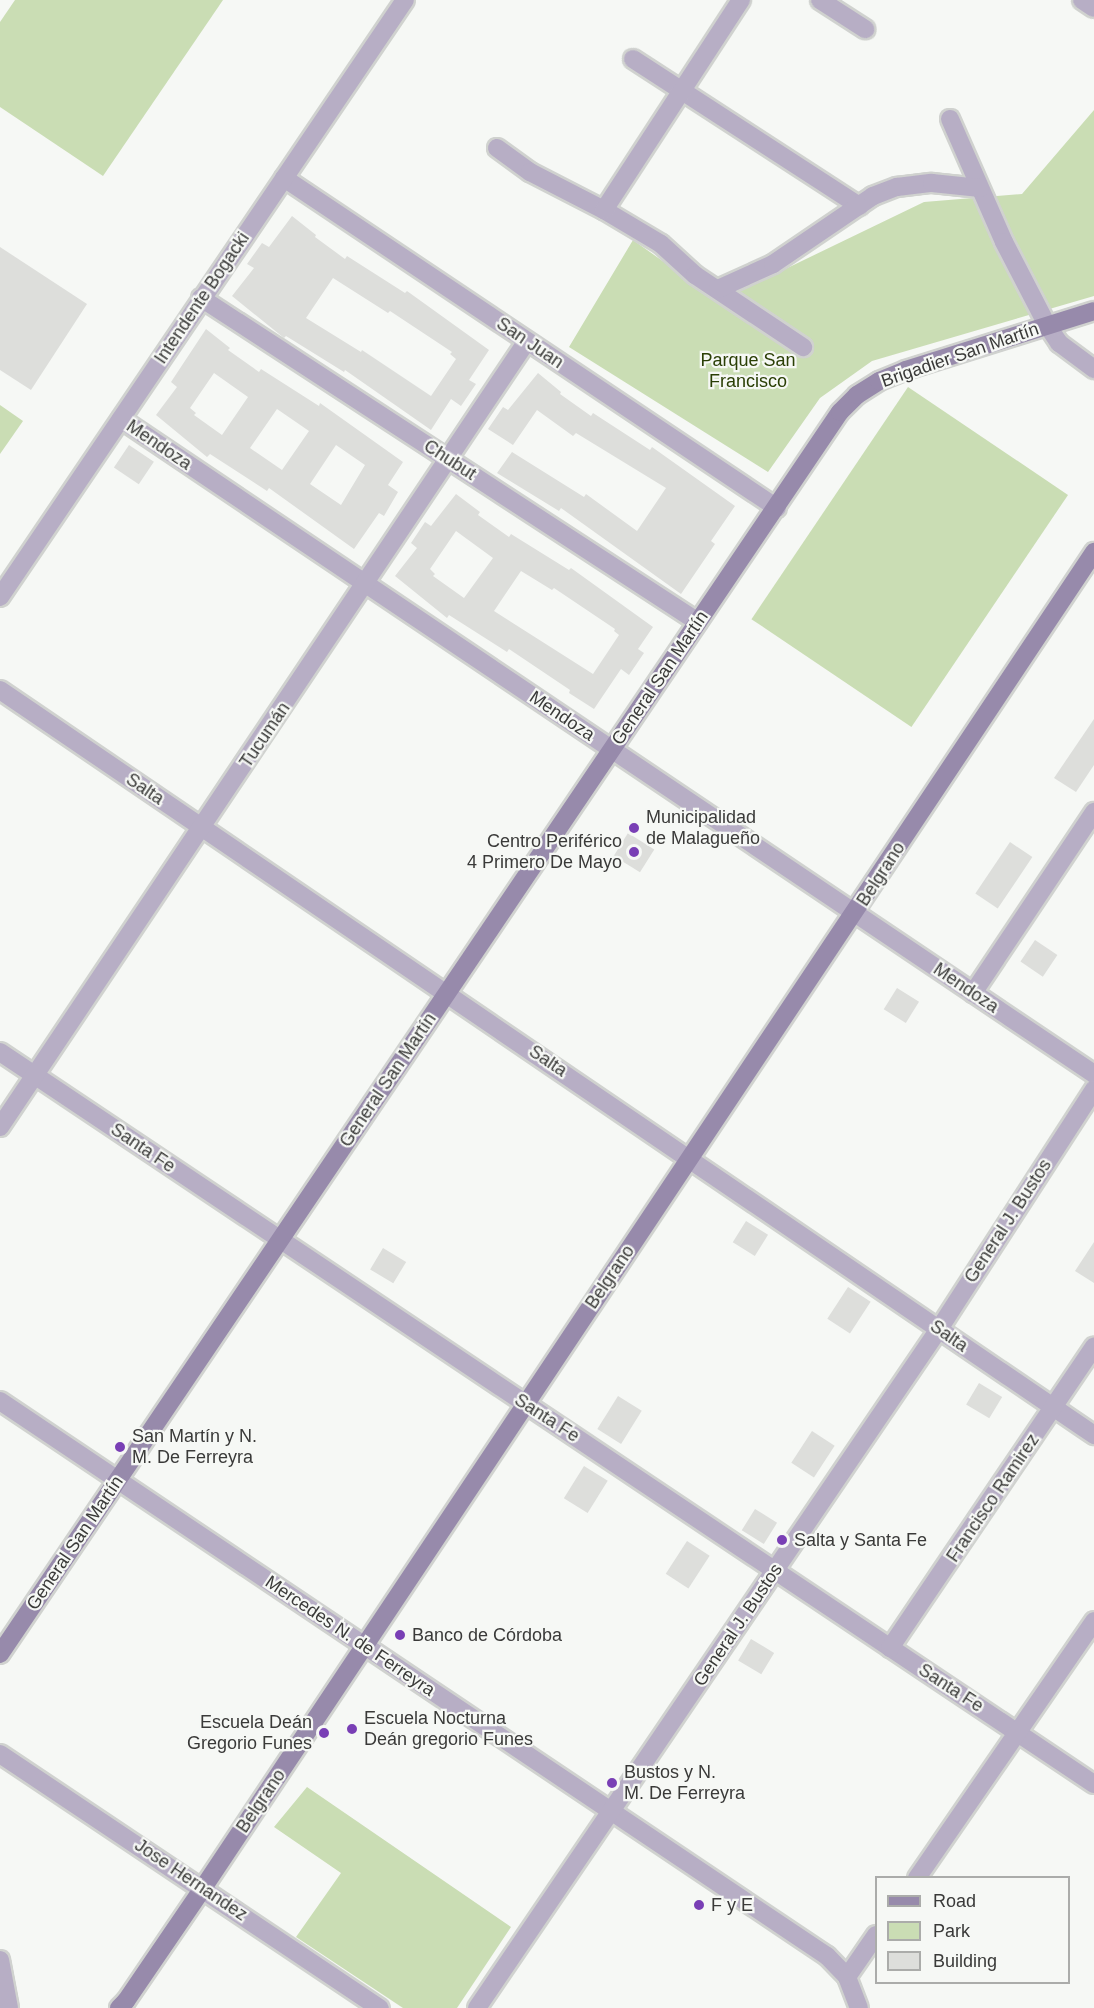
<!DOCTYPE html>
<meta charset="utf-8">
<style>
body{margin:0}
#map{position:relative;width:1094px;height:2008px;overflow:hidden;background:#f6f8f5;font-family:Arial,sans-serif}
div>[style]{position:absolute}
.green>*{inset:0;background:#caddb4;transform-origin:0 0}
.building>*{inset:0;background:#dddedb;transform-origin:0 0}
.roads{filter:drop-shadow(2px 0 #d0d2cf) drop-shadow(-2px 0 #d0d2cf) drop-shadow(0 2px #d0d2cf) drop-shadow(0 -2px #d0d2cf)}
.street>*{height:18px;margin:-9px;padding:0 9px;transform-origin:9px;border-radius:9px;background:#b7aec5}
.secondary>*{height:18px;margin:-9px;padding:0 9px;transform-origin:9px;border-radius:9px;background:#978aab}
.dots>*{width:16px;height:16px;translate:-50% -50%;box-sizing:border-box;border:3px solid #f6f8f5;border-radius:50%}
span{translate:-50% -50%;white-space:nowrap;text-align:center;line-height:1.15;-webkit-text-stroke:4.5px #f6f8f5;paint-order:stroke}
.street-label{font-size:18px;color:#3a3a39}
.park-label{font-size:18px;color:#2a3f05}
.poi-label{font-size:18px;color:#3a3a39}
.left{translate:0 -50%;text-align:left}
.right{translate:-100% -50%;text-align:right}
.legend{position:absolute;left:875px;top:1876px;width:195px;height:108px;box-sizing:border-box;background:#f6f8f5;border:2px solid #abacaa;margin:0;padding:8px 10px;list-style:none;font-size:18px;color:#3a3a39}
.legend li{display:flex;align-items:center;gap:12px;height:30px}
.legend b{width:30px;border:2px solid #abacaa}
</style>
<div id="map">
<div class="green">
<i style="clip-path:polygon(15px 0,223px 0,103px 176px,0 107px,0 22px)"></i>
<i style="clip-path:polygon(1094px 110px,1094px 296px,872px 361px,820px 398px,768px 472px,569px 347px,633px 240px,719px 301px,924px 202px,1022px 194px)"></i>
<i style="left:908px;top:387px;width:193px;height:280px;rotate:34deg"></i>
<i style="clip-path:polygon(0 405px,23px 421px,0 454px)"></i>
<i style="clip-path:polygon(307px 1787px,511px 1927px,457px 2008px,403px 2008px,296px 1937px,341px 1873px,274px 1827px)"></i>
</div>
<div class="building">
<i style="clip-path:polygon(evenodd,292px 216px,316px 235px,315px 237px,345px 259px,347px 256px,405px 293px,407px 291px,489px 350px,469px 380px,476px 384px,461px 406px,451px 399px,431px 430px,345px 370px,344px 372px,286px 336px,284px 338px,232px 296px,254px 268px,247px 264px,262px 243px,269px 247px,292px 216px,333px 278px,388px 313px,390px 311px,452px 352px,450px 354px,456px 359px,431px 396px,362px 350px,361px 352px,306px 318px,333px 278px)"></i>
<i style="clip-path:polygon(0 247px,87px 304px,31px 390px,0 370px)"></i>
<i style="clip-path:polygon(evenodd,206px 329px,230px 348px,228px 350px,259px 372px,261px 369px,319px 406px,320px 403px,403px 462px,388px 485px,398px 492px,384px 516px,379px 513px,354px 549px,269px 488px,267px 491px,210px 454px,207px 457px,156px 415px,177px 387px,171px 382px,206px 329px,214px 373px,248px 397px,222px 435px,194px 415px,196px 413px,190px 408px,214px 373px,206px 329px,277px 409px,309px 431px,282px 470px,250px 448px,277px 409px,206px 329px,336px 445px,365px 465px,341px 505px,310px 484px,336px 445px)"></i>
<i style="clip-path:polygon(538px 373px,561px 392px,560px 394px,591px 416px,593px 413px,650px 450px,652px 447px,735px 506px,711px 541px,715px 544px,681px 594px,561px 508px,559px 511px,497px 473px,512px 452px,584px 497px,586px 494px,637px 531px,666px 488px,576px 433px,573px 436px,537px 410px,513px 445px,488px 429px,503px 407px,508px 410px)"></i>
<i style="left:129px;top:445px;width:30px;height:27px;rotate:34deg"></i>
<i style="clip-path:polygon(evenodd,456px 494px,480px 512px,478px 515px,509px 537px,511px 534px,569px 570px,571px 568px,653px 627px,638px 649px,644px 653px,629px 675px,621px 669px,594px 709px,569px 693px,570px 690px,509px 649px,507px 652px,449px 615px,447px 618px,395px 576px,417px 548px,411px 543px,425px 522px,431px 526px,456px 494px,456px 531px,493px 558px,464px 598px,433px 576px,435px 574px,430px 569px,456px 531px,456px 494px,521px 571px,552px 590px,554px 588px,615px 629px,614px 631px,619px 635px,593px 674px,494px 611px,521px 571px)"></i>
<i style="clip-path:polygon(1094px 719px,1094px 765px,1076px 792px,1054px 778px)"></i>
<i style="left:628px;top:833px;width:31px;height:27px;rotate:32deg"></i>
<i style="left:1010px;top:842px;width:27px;height:62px;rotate:34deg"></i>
<i style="left:1035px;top:940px;width:27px;height:26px;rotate:34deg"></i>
<i style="left:897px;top:988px;width:26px;height:25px;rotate:32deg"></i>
<i style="left:746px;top:1221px;width:26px;height:25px;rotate:32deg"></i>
<i style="clip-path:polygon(1094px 1242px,1094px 1283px,1075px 1271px)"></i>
<i style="left:383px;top:1248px;width:27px;height:25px;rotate:31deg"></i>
<i style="left:848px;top:1287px;width:27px;height:38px;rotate:33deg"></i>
<i style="left:979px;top:1383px;width:27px;height:25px;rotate:31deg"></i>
<i style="left:618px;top:1396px;width:28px;height:39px;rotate:32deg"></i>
<i style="left:812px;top:1431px;width:27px;height:38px;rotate:33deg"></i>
<i style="left:584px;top:1466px;width:28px;height:38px;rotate:32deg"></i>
<i style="left:755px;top:1509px;width:26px;height:25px;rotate:32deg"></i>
<i style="left:687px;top:1541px;width:27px;height:39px;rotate:33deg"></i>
<i style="left:751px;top:1639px;width:27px;height:25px;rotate:31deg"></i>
</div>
<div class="roads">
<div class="street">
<i style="left:820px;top:0;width:54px;rotate:32.8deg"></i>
<i style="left:1082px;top:0;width:14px;rotate:34deg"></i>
<i style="left:633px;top:59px;width:270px;rotate:33deg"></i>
<i style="left:950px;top:119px;width:134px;rotate:66.3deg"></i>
<i style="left:1004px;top:242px;width:93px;rotate:62.6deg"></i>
<i style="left:1047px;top:325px;width:22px;rotate:56deg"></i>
<i style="left:1059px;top:343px;width:44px;rotate:36.6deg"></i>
<i style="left:497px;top:148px;width:41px;rotate:36deg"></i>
<i style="left:530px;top:172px;width:83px;rotate:27.2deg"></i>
<i style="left:604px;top:210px;width:66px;rotate:30.8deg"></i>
<i style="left:661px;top:244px;width:46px;rotate:42.4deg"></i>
<i style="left:695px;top:275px;width:130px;rotate:33.7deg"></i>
<i style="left:284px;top:178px;width:593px;rotate:33.8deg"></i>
<i style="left:604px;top:210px;width:251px;rotate:-56.9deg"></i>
<i style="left:718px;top:289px;width:60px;rotate:-24.4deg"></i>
<i style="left:773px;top:264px;width:121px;rotate:-34.2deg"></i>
<i style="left:873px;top:196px;width:26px;rotate:-21deg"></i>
<i style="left:897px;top:187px;width:35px;rotate:-7deg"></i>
<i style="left:932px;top:183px;width:48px;rotate:5.9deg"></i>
<i style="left:201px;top:298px;width:593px;rotate:33.1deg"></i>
<i style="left:121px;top:419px;width:1173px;rotate:33.95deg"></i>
<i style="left:0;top:597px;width:721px;rotate:-55.85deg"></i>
<i style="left:0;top:690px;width:1324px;rotate:34.25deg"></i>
<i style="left:973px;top:993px;width:218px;rotate:-56.2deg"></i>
<i style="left:0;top:1052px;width:1316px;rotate:33.79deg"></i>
<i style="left:0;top:1127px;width:946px;rotate:-56.16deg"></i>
<i style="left:0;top:1401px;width:996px;rotate:33.87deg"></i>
<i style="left:827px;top:1956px;width:29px;rotate:46deg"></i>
<i style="left:847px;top:1977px;width:33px;rotate:69deg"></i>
<i style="left:890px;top:1648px;width:364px;rotate:-55.9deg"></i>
<i style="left:0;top:1754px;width:457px;rotate:33.8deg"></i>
<i style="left:917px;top:1878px;width:312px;rotate:-55.4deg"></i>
<i style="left:0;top:1960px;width:49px;rotate:79.4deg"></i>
<i style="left:847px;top:1977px;width:51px;rotate:-55.4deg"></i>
<i style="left:477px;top:2008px;width:821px;rotate:-55.77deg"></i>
<i style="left:939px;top:1329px;width:286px;rotate:-57.1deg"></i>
</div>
<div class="secondary">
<i style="left:0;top:1654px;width:1499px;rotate:-55.93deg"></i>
<i style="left:840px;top:412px;width:24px;rotate:-45deg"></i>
<i style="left:857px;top:395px;width:26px;rotate:-32deg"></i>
<i style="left:879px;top:381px;width:29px;rotate:-22deg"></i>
<i style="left:906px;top:370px;width:197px;rotate:-17.4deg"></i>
<i style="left:119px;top:2008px;width:10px;rotate:-45deg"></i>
<i style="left:126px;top:2001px;width:137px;rotate:-55.7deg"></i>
<i style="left:203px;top:1888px;width:1606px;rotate:-56.3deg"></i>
</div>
</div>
<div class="dots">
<i style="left:634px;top:828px;background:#793fb5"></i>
<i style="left:634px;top:852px;background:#793fb5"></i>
<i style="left:120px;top:1447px;background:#793fb5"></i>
<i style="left:782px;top:1540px;background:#793fb5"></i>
<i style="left:400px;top:1635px;background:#793fb5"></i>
<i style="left:352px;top:1729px;background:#793fb5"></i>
<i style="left:324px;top:1733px;background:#793fb5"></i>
<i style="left:612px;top:1783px;background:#793fb5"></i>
<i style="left:699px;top:1905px;background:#793fb5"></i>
</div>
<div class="street-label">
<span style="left:202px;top:298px;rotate:-56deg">Intendente Bogacki</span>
<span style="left:530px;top:343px;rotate:34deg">San Juan</span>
<span style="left:960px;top:355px;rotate:-19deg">Brigadier San Martín</span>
<span style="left:159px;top:445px;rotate:34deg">Mendoza</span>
<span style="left:450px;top:460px;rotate:33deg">Chubut</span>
<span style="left:660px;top:678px;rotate:-56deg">General San Martín</span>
<span style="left:562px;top:716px;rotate:34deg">Mendoza</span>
<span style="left:265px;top:735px;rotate:-56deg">Tucumán</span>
<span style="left:145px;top:789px;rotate:34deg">Salta</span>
<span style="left:881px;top:874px;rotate:-57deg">Belgrano</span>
<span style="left:966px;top:988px;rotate:34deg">Mendoza</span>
<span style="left:548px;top:1061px;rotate:34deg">Salta</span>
<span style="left:388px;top:1080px;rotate:-56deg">General San Martín</span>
<span style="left:143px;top:1148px;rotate:34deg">Santa Fe</span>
<span style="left:1008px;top:1221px;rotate:-57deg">General J. Bustos</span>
<span style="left:610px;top:1277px;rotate:-56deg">Belgrano</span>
<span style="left:949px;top:1336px;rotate:35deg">Salta</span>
<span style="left:547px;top:1418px;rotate:33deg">Santa Fe</span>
<span style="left:993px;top:1498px;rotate:-56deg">Francisco Ramirez</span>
<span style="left:75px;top:1543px;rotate:-56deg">General San Martín</span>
<span style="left:738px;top:1625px;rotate:-56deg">General J. Bustos</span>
<span style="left:350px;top:1636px;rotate:34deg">Mercedes N. de Ferreyra</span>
<span style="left:951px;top:1688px;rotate:33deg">Santa Fe</span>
<span style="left:261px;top:1801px;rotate:-56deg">Belgrano</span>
<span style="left:191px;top:1880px;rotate:34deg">Jose Hernandez</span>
</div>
<div class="park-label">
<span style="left:748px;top:371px">Parque San<br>Francisco</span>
</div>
<div class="poi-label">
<span class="left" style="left:646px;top:828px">Municipalidad<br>de Malagueño</span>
<span class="right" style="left:622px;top:852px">Centro Periférico<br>4 Primero De Mayo</span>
<span class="left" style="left:132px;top:1447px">San Martín y N.<br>M. De Ferreyra</span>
<span class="left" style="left:794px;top:1540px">Salta y Santa Fe</span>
<span class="left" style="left:412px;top:1635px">Banco de Córdoba</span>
<span class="left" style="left:364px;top:1729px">Escuela Nocturna<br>Deán gregorio Funes</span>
<span class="right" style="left:312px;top:1733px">Escuela Deán<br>Gregorio Funes</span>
<span class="left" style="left:624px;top:1783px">Bustos y N.<br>M. De Ferreyra</span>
<span class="left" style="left:711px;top:1905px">F y E</span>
</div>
<ul class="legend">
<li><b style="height:8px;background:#978aab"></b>Road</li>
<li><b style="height:16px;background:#caddb4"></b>Park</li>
<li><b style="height:16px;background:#dddedb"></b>Building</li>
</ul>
</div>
